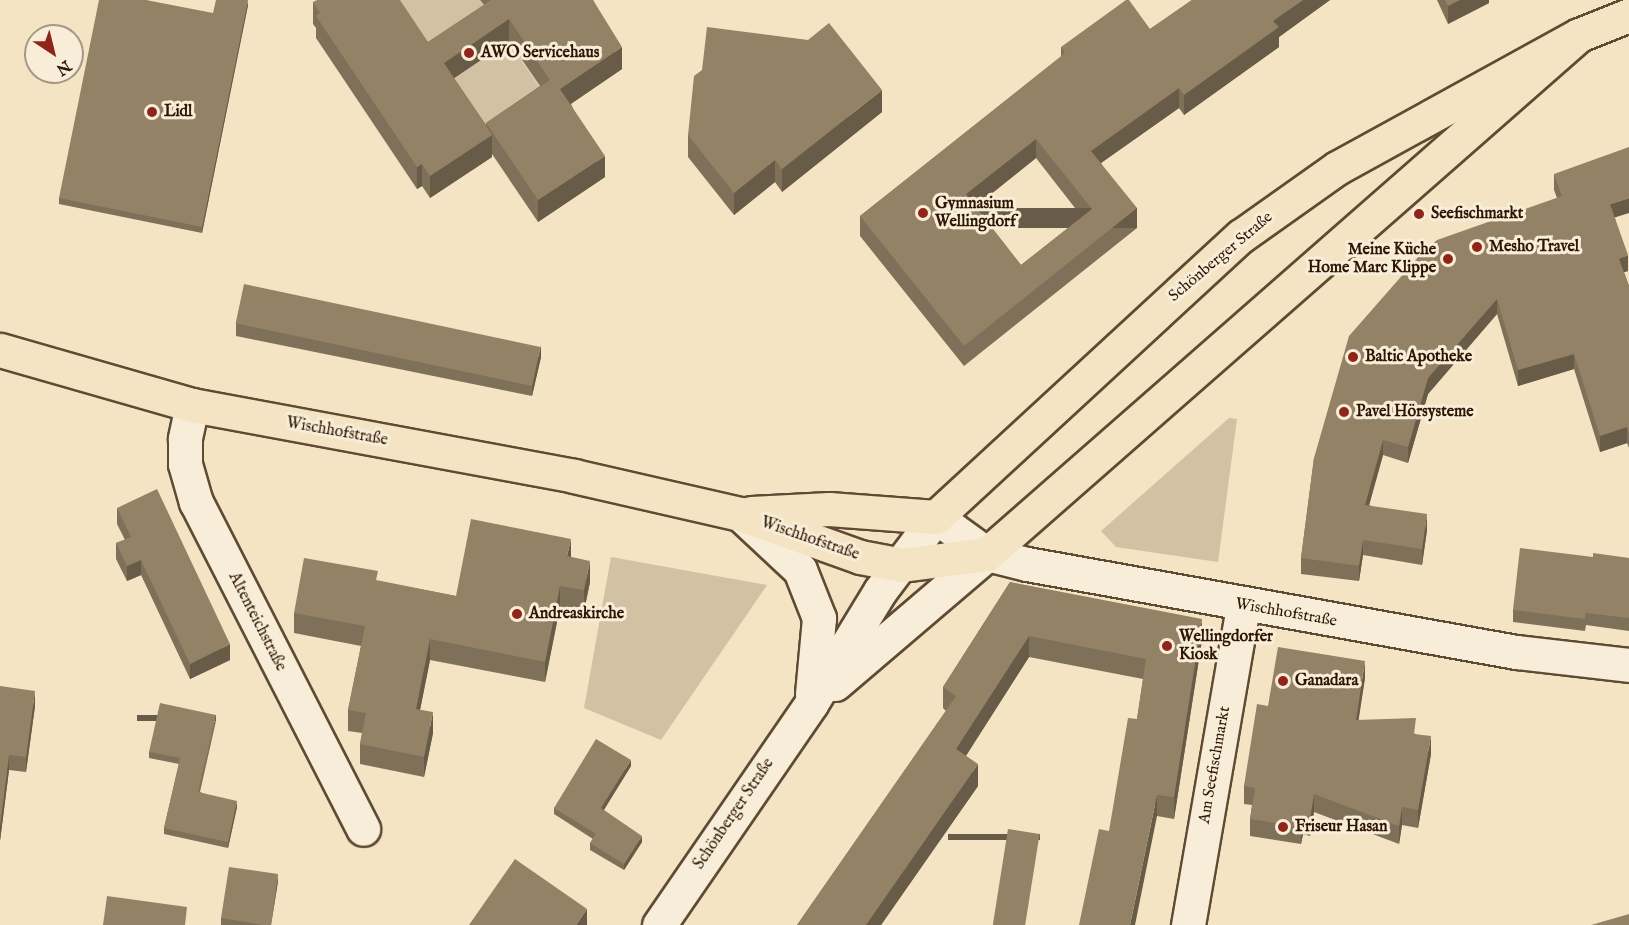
<!DOCTYPE html>
<meta charset="utf-8">
<style>
body{margin:0}
#map{position:relative;width:1629px;height:925px;overflow:hidden;background:#f4e4c3;font-family:"IM FELL English",serif}
div>[style]{position:absolute}
.green>*{inset:0;background:#d2c1a3}
.roads{filter:drop-shadow(2px 0 #5f4a34) drop-shadow(-2px 0 #5f4a34) drop-shadow(0 2px #5f4a34) drop-shadow(0 -2px #5f4a34)}
.minor>*{height:33px;margin:-16.5px;padding:0 16.5px;transform-origin:16.5px;border-radius:16.5px;background:#f8edd8}
.major>*{height:33px;margin:-16.5px;padding:0 16.5px;transform-origin:16.5px;border-radius:16.5px;background:#f4e4c3}
.wall>*{inset:0;background:#7f7059}
.shaded-wall>*{inset:0;background:#685b48;transform-origin:0 0}
.building>*{inset:0;background:#948267;transform-origin:0 0}
.dots>*{width:16px;height:16px;translate:-50% -50%;box-sizing:border-box;border:3px solid #f8edd8;border-radius:50%}
span{translate:-50% -50%;white-space:nowrap;text-align:center;line-height:1.15;-webkit-text-stroke:6px #f8edd8;paint-order:stroke}
.poi-label{font-size:16px;color:#2d1704;font-weight:700}
.left{translate:0 -50%;text-align:left}
.right{translate:-100% -50%;text-align:right}
.street-label{font-size:16px;color:#2d1704}
.north{position:absolute;left:24px;top:24px;width:60px;height:60px;box-sizing:border-box;background:#f8edd8;border:2px solid #a79783;border-radius:50%;rotate:145deg;font-size:16px;font-weight:700;line-height:24px;text-align:center;color:#2d1704}
.north::after{content:'';display:block;margin:auto;width:21px;height:27px;background:#8f2418;clip-path:polygon(50% 0,100% 100%,50% 72%,0 100%)}
</style>
<div id="map">
<div class="green">
<i style="clip-path:polygon(390px 0,480px 0,550px 102px,484px 146px)"></i>
<i style="clip-path:polygon(1229px 418px,1237px 419px,1218px 562px,1116px 547px,1101px 531px)"></i>
<i style="clip-path:polygon(611px 557px,767px 585px,661px 740px,584px 708px)"></i>
</div>
<div class="roads">
<div class="minor">
<i style="left:192px;top:405px;width:35px;rotate:102deg"></i>
<i style="left:185px;top:439px;width:25px;rotate:90deg"></i>
<i style="left:185px;top:464px;width:40px;rotate:74deg"></i>
<i style="left:196px;top:502px;width:367px;rotate:62.9deg"></i>
<i style="left:740px;top:514px;width:82px;rotate:43deg"></i>
<i style="left:800px;top:570px;width:52px;rotate:68.4deg"></i>
<i style="left:819px;top:618px;width:76px;rotate:95.3deg"></i>
<i style="left:835px;top:684px;width:200px;rotate:-40.5deg"></i>
<i style="left:659px;top:925px;width:268px;rotate:-55.5deg"></i>
<i style="left:811px;top:704px;width:132px;rotate:-58.6deg"></i>
<i style="left:880px;top:591px;width:93px;rotate:-52.9deg"></i>
<i style="left:936px;top:517px;width:63px;rotate:36deg"></i>
<i style="left:987px;top:554px;width:41px;rotate:14deg"></i>
<i style="left:1027px;top:564px;width:498px;rotate:10.2deg"></i>
<i style="left:1517px;top:652px;width:113px;rotate:6.6deg"></i>
<i style="left:1188px;top:925px;width:325px;rotate:-80.2deg"></i>
</div>
<div class="major">
<i style="left:0;top:350px;width:200px;rotate:16deg"></i>
<i style="left:192px;top:405px;width:389px;rotate:10.5deg"></i>
<i style="left:574px;top:476px;width:170px;rotate:12.9deg"></i>
<i style="left:740px;top:514px;width:127px;rotate:19.7deg"></i>
<i style="left:860px;top:557px;width:43px;rotate:10.8deg"></i>
<i style="left:902px;top:565px;width:86px;rotate:-7.4deg"></i>
<i style="left:987px;top:554px;width:787px;rotate:-41.24deg"></i>
<i style="left:751px;top:513px;width:78px;rotate:-2.9deg"></i>
<i style="left:829px;top:509px;width:107px;rotate:4.3deg"></i>
<i style="left:936px;top:517px;width:415px;rotate:-42.7deg"></i>
<i style="left:1241px;top:236px;width:118px;rotate:-35.3deg"></i>
<i style="left:1337px;top:168px;width:276px;rotate:-28.8deg"></i>
<i style="left:1579px;top:35px;width:54px;rotate:-21.8deg"></i>
</div>
</div>
<div class="wall">
<i style="clip-path:polygon(evenodd,480px 0,593px 0,622px 69px,571px 104px,605px 177px,538px 222px,492px 154px,492px 157px,430px 198px,422px 186px,417px 189px,316px 38px,316px 28px,313px 24px,313px 2px,428px 42px,484px 5px,480px 0,509px 41px,540px 86px,486px 123px,486px 125px,454px 78px,509px 41px)"></i>
<i style="clip-path:polygon(evenodd,1192px 0,1330px 0,1279px 37px,1279px 47px,1184px 115px,1179px 108px,1101px 163px,1137px 228px,964px 366px,860px 236px,860px 216px,1061px 57px,1061px 47px,1150px 29px,1192px 0,1036px 158px,1082px 217px,1021px 265px,975px 207px,1036px 158px)"></i>
<i style="clip-path:polygon(1437px 0,1489px 0,1489px 3px,1448px 24px)"></i>
<i style="clip-path:polygon(248px 5px,202px 233px,59px 204px,59px 198px,213px 13px)"></i>
<i style="clip-path:polygon(882px 112px,782px 192px,775px 182px,734px 215px,688px 157px,688px 135px)"></i>
<i style="clip-path:polygon(1554px 174px,1615px 218px,1628px 271px,1624px 272px,1629px 286px,1629px 448px,1627px 443px,1600px 452px,1574px 369px,1518px 386px,1497px 314px,1428px 394px,1408px 463px,1383px 455px,1369px 505px,1427px 530px,1422px 565px,1363px 555px,1359px 581px,1301px 574px,1301px 558px,1314px 458px,1557px 198px,1554px 190px)"></i>
<i style="clip-path:polygon(236px 323px,541px 357px,532px 396px,236px 336px)"></i>
<i style="clip-path:polygon(117px 508px,230px 660px,190px 679px,141px 575px,127px 581px,116px 559px,116px 543px,125px 540px,117px 524px)"></i>
<i style="clip-path:polygon(571px 557px,590px 582px,584px 611px,560px 607px,545px 682px,430px 660px,420px 710px,433px 733px,424px 777px,360px 764px,360px 744px,362px 733px,348px 731px,348px 710px,361px 646px,294px 633px,294px 613px,378px 581px,456px 596px)"></i>
<i style="clip-path:polygon(1593px 557px,1629px 558px,1629px 631px,1586px 625px,1585px 631px,1513px 622px,1513px 610px)"></i>
<i style="clip-path:polygon(1010px 582px,1202px 640px,1174px 819px,1157px 816px,1137px 719px,1143px 679px,1029px 657px,966px 756px,978px 786px,881px 925px,797px 925px,946px 711px,943px 708px,943px 687px)"></i>
<i style="clip-path:polygon(1365px 678px,1358px 720px,1416px 734px,1431px 754px,1418px 828px,1402px 825px,1399px 844px,1314px 812px,1310px 836px,1303px 834px,1301px 844px,1250px 836px,1250px 819px,1252px 805px,1244px 804px,1244px 786px,1268px 706px)"></i>
<i style="clip-path:polygon(0 686px,35px 706px,26px 772px,9px 770px,0 841px)"></i>
<i style="clip-path:polygon(216px 721px,200px 792px,237px 807px,228px 848px,164px 834px,164px 828px,179px 764px,149px 758px,149px 752px)"></i>
<i style="clip-path:polygon(631px 766px,604px 810px,642px 842px,624px 870px,590px 850px,590px 843px,593px 839px,554px 814px,554px 808px)"></i>
<i style="clip-path:polygon(278px 881px,271px 925px,221px 925px,221px 918px)"></i>
</div>
<div class="shaded-wall">
<i style="clip-path:polygon(248px 0,248px 5px,202px 233px,202px 227px)"></i>
<i style="clip-path:polygon(1303px 0,1330px 0,1279px 37px,1279px 47px,1184px 115px,1184px 95px,1273px 21px)"></i>
<i style="clip-path:polygon(1460px 0,1489px 0,1489px 3px,1448px 24px,1448px 6px)"></i>
<i style="clip-path:polygon(509px 19px,509px 41px,444px 85px,444px 63px)"></i>
<i style="clip-path:polygon(622px 47px,622px 69px,560px 111px,560px 89px)"></i>
<i style="clip-path:polygon(1179px 88px,1179px 108px,1091px 170px,1091px 151px)"></i>
<i style="clip-path:polygon(882px 90px,882px 112px,782px 192px,782px 169px)"></i>
<i style="clip-path:polygon(492px 135px,492px 157px,430px 198px,430px 176px)"></i>
<i style="clip-path:polygon(1036px 139px,1036px 158px,966px 214px,966px 194px)"></i>
<i style="clip-path:polygon(605px 156px,605px 177px,538px 222px,538px 200px)"></i>
<i style="clip-path:polygon(775px 160px,775px 182px,734px 215px,734px 193px)"></i>
<i style="clip-path:polygon(422px 164px,422px 186px,417px 189px,417px 167px)"></i>
<i style="clip-path:polygon(1629px 198px,1629px 213px,1610px 219px,1610px 204px)"></i>
<i style="left:1137px;top:208px;width:20px;height:221px;rotate:90deg"></i>
<i style="clip-path:polygon(1628px 255px,1628px 271px,1619px 274px,1619px 259px)"></i>
<i style="clip-path:polygon(1497px 299px,1497px 314px,1428px 394px,1408px 463px,1408px 447px,1428px 378px)"></i>
<i style="clip-path:polygon(541px 345px,541px 357px,532px 396px,532px 384px)"></i>
<i style="clip-path:polygon(1574px 354px,1574px 369px,1518px 386px,1518px 370px)"></i>
<i style="clip-path:polygon(1627px 427px,1627px 443px,1600px 452px,1600px 436px)"></i>
<i style="clip-path:polygon(1383px 440px,1383px 455px,1365px 520px,1365px 505px)"></i>
<i style="clip-path:polygon(1427px 514px,1427px 530px,1422px 565px,1422px 549px)"></i>
<i style="clip-path:polygon(571px 539px,571px 560px,567px 556px)"></i>
<i style="clip-path:polygon(1363px 540px,1363px 555px,1359px 581px,1359px 566px)"></i>
<i style="clip-path:polygon(141px 560px,141px 575px,127px 581px,127px 566px)"></i>
<i style="clip-path:polygon(590px 561px,590px 582px,584px 611px,584px 590px)"></i>
<i style="clip-path:polygon(560px 586px,560px 607px,545px 682px,545px 662px)"></i>
<i style="clip-path:polygon(1202px 619px,1202px 640px,1174px 819px,1174px 797px)"></i>
<i style="clip-path:polygon(1029px 636px,1029px 657px,956px 771px,956px 749px)"></i>
<i style="clip-path:polygon(430px 639px,430px 660px,416px 730px,416px 709px)"></i>
<i style="clip-path:polygon(230px 644px,230px 660px,190px 679px,190px 664px)"></i>
<i style="clip-path:polygon(1365px 661px,1365px 678px,1356px 737px,1356px 720px)"></i>
<i style="clip-path:polygon(35px 691px,35px 706px,26px 772px,26px 757px)"></i>
<i style="clip-path:polygon(433px 712px,433px 733px,424px 777px,424px 757px)"></i>
<i style="left:216px;top:715px;width:6px;height:79px;rotate:90deg"></i>
<i style="clip-path:polygon(1431px 736px,1431px 754px,1418px 828px,1418px 810px)"></i>
<i style="clip-path:polygon(9px 755px,9px 770px,0 841px,0 826px)"></i>
<i style="clip-path:polygon(631px 760px,631px 766px,601px 814px,601px 808px)"></i>
<i style="clip-path:polygon(978px 764px,978px 786px,881px 925px,866px 925px)"></i>
<i style="clip-path:polygon(1314px 794px,1314px 812px,1310px 836px,1310px 818px)"></i>
<i style="clip-path:polygon(1157px 795px,1157px 816px,1135px 925px,1130px 925px)"></i>
<i style="clip-path:polygon(237px 801px,237px 807px,228px 848px,228px 842px)"></i>
<i style="clip-path:polygon(1402px 807px,1402px 825px,1399px 844px,1399px 826px)"></i>
<i style="clip-path:polygon(1303px 817px,1303px 834px,1301px 844px,1301px 827px)"></i>
<i style="left:1040px;top:834px;width:6px;height:92px;rotate:90deg"></i>
<i style="clip-path:polygon(642px 836px,642px 842px,624px 870px,624px 864px)"></i>
<i style="clip-path:polygon(278px 874px,278px 881px,271px 925px)"></i>
<i style="clip-path:polygon(587px 909px,587px 925px,576px 925px)"></i>
</div>
<div class="building">
<i style="clip-path:polygon(99px 0,146px 0,213px 13px,216px 0,248px 0,202px 227px,59px 198px)"></i>
<i style="clip-path:polygon(317px 0,400px 0,428px 42px,491px 0,593px 0,622px 47px,560px 89px,605px 156px,538px 200px,486px 123px,550px 80px,509px 19px,444px 63px,492px 135px,430px 176px,422px 164px,417px 167px,316px 16px,320px 13px,313px 2px)"></i>
<i style="clip-path:polygon(evenodd,1126px 0,1129px 0,1150px 29px,1192px 0,1303px 0,1273px 21px,1279px 27px,1184px 95px,1179px 88px,1091px 151px,1137px 208px,964px 346px,860px 216px,1065px 53px,1061px 47px,1126px 0,1036px 139px,1092px 209px,1021px 265px,966px 194px,1036px 139px)"></i>
<i style="clip-path:polygon(1445px 0,1460px 0,1448px 6px)"></i>
<i style="clip-path:polygon(829px 23px,882px 90px,782px 169px,775px 160px,734px 193px,688px 135px,694px 76px,702px 70px,707px 27px,808px 40px)"></i>
<i style="clip-path:polygon(1629px 147px,1629px 198px,1610px 204px,1628px 255px,1619px 259px,1629px 286px,1629px 433px,1627px 427px,1600px 436px,1574px 354px,1518px 370px,1497px 299px,1428px 378px,1408px 447px,1383px 440px,1365px 505px,1427px 514px,1422px 549px,1363px 540px,1359px 566px,1301px 558px,1314px 458px,1349px 336px,1420px 255px,1437px 240px,1562px 196px,1554px 174px)"></i>
<i style="left:244px;top:284px;width:303px;height:40px;rotate:12deg"></i>
<i style="clip-path:polygon(157px 489px,230px 644px,190px 664px,141px 560px,127px 566px,116px 543px,131px 537px,117px 508px)"></i>
<i style="clip-path:polygon(471px 519px,571px 539px,567px 556px,590px 561px,584px 590px,560px 586px,545px 662px,430px 639px,416px 709px,433px 712px,424px 757px,360px 744px,366px 713px,348px 710px,365px 626px,294px 613px,304px 558px,378px 571px,376px 580px,456px 596px)"></i>
<i style="clip-path:polygon(1520px 548px,1593px 557px,1593px 553px,1629px 558px,1629px 618px,1586px 613px,1585px 619px,1513px 610px)"></i>
<i style="clip-path:polygon(1010px 582px,1202px 619px,1174px 797px,1157px 795px,1130px 925px,1079px 925px,1099px 829px,1109px 831px,1128px 718px,1137px 719px,1146px 659px,1029px 636px,956px 749px,978px 764px,866px 925px,797px 925px,956px 696px,943px 687px)"></i>
<i style="clip-path:polygon(1278px 647px,1365px 661px,1356px 720px,1416px 718px,1414px 734px,1431px 736px,1418px 810px,1402px 807px,1399px 826px,1314px 794px,1310px 818px,1303px 817px,1301px 827px,1250px 819px,1255px 788px,1244px 786px,1257px 704px,1268px 706px)"></i>
<i style="clip-path:polygon(0 686px,35px 691px,26px 757px,9px 755px,0 826px)"></i>
<i style="clip-path:polygon(160px 703px,216px 715px,198px 792px,237px 801px,228px 842px,164px 828px,180px 758px,149px 752px)"></i>
<i style="clip-path:polygon(596px 739px,631px 760px,601px 808px,642px 836px,624px 864px,590px 843px,607px 816px,596px 834px,554px 808px)"></i>
<i style="left:1008px;top:829px;width:32px;height:97px;rotate:9deg"></i>
<i style="clip-path:polygon(515px 859px,587px 909px,576px 925px,469px 925px)"></i>
<i style="clip-path:polygon(229px 867px,278px 874px,271px 925px,263px 925px,221px 918px)"></i>
<i style="clip-path:polygon(107px 896px,187px 907px,185px 925px,103px 925px)"></i>
<i style="clip-path:polygon(1629px 914px,1629px 925px,1591px 925px)"></i>
</div>
<div class="dots">
<i style="left:469px;top:53px;background:#8f2418"></i>
<i style="left:152px;top:112px;background:#8f2418"></i>
<i style="left:923px;top:213px;background:#8f2418"></i>
<i style="left:1419px;top:214px;background:#8f2418"></i>
<i style="left:1477px;top:247px;background:#8f2418"></i>
<i style="left:1448px;top:259px;background:#8f2418"></i>
<i style="left:1353px;top:357px;background:#8f2418"></i>
<i style="left:1344px;top:412px;background:#8f2418"></i>
<i style="left:517px;top:614px;background:#8f2418"></i>
<i style="left:1167px;top:646px;background:#8f2418"></i>
<i style="left:1283px;top:681px;background:#8f2418"></i>
<i style="left:1283px;top:827px;background:#8f2418"></i>
</div>
<div class="poi-label">
<span class="left" style="left:481px;top:53px">AWO Servicehaus</span>
<span class="left" style="left:164px;top:112px">Lidl</span>
<span class="left" style="left:935px;top:213px">Gymnasium<br>Wellingdorf</span>
<span class="left" style="left:1431px;top:214px">Seefischmarkt</span>
<span class="left" style="left:1489px;top:247px">Mesho Travel</span>
<span class="right" style="left:1436px;top:259px">Meine Küche<br>Home Marc Klippe</span>
<span class="left" style="left:1365px;top:357px">Baltic Apotheke</span>
<span class="left" style="left:1356px;top:412px">Pavel Hörsysteme</span>
<span class="left" style="left:529px;top:614px">Andreaskirche</span>
<span class="left" style="left:1179px;top:646px">Wellingdorfer<br>Kiosk</span>
<span class="left" style="left:1295px;top:681px">Ganadara</span>
<span class="left" style="left:1295px;top:827px">Friseur Hasan</span>
</div>
<div class="street-label">
<span style="left:1221px;top:257px;rotate:-40deg">Schönberger Straße</span>
<span style="left:337px;top:432px;rotate:10deg">Wischhofstraße</span>
<span style="left:810px;top:539px;rotate:19deg">Wischhofstraße</span>
<span style="left:1286px;top:613px;rotate:10deg">Wischhofstraße</span>
<span style="left:257px;top:622px;rotate:63deg">Altenteichstraße</span>
<span style="left:1215px;top:765px;rotate:-80deg">Am Seefischmarkt</span>
<span style="left:734px;top:814px;rotate:-56deg">Schönberger Straße</span>
</div>
<div class="north">N</div>
</div>
